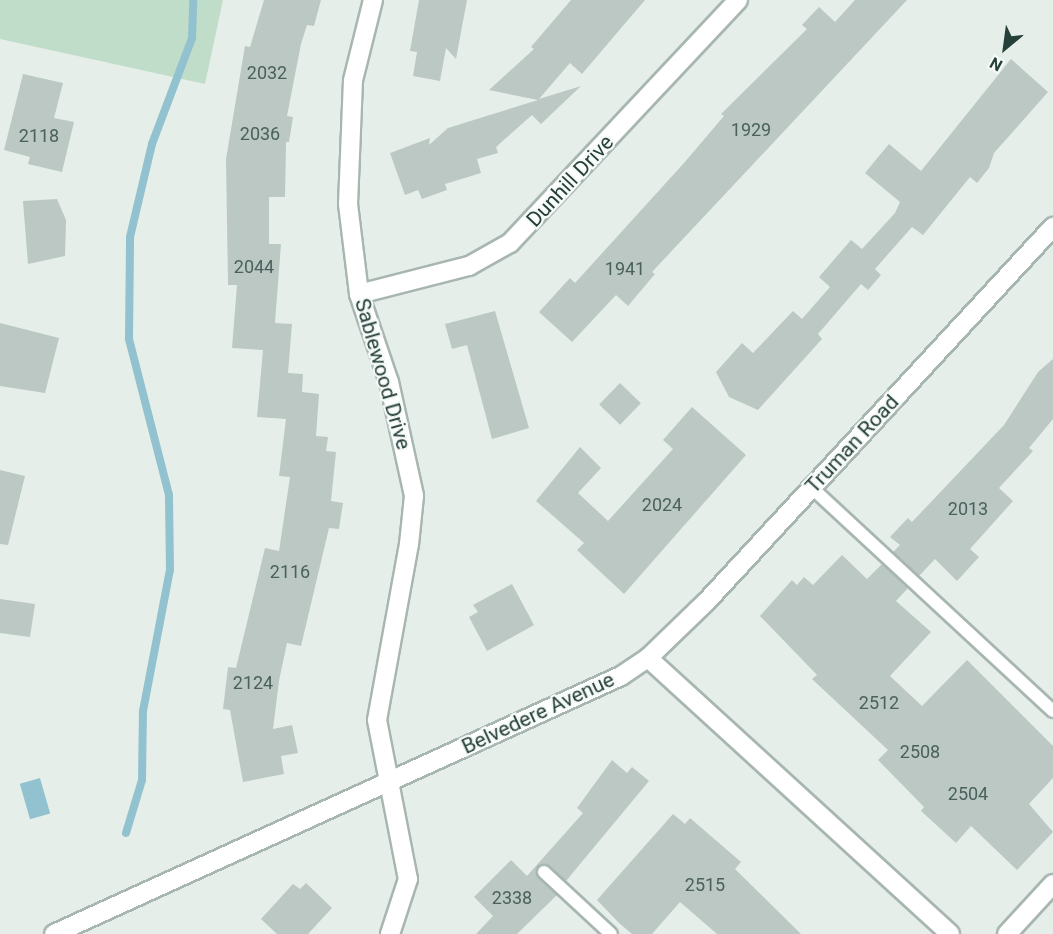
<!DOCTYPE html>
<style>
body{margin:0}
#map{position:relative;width:1053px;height:934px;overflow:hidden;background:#e6eeea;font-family:Roboto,sans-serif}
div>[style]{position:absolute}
.green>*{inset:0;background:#c0ddc9}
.water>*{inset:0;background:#92c2cf;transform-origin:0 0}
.stream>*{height:8px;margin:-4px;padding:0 4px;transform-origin:4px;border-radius:4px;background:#92c2cf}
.building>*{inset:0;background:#bbc8c4;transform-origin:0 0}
.roads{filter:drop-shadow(2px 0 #a8b6b1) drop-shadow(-2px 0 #a8b6b1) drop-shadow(0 2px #a8b6b1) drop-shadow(0 -2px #a8b6b1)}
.lane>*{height:12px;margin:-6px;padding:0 6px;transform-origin:6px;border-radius:6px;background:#fff}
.street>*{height:18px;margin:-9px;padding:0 9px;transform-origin:9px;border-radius:9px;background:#fff}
span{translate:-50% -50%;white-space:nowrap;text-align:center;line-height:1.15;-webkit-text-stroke:4.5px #f6faf8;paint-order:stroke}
.number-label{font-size:18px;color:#4a615c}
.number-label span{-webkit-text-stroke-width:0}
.street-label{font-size:21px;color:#253f39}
.north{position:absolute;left:975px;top:18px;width:60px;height:60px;-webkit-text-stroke:4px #f6faf8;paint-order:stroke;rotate:209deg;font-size:16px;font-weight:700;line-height:24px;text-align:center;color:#253f39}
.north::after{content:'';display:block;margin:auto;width:21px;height:27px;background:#253f39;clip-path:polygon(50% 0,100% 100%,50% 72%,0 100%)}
</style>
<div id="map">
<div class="green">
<i style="clip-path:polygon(0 0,223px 0,205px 84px,0 39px)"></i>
</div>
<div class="water">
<i style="left:40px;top:778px;width:37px;height:21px;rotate:74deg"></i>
</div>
<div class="stream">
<i style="left:126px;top:833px;width:55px;rotate:-73.2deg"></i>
<i style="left:142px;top:780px;width:69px;rotate:-89.2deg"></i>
<i style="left:143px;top:711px;width:144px;rotate:-79.2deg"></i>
<i style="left:170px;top:570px;width:75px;rotate:-90.8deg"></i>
<i style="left:169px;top:495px;width:161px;rotate:-104.4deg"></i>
<i style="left:129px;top:339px;width:102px;rotate:-89.4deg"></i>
<i style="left:130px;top:237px;width:96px;rotate:-76.7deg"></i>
<i style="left:152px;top:144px;width:113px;rotate:-69.3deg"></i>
<i style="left:192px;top:38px;width:38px;rotate:-88deg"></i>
</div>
<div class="building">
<i style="clip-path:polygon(264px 0,321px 0,314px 26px,307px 25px,301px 44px,287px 116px,293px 117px,289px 142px,286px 142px,285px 197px,269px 197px,269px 244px,281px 244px,275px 323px,292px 324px,288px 373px,303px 374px,302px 392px,319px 394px,316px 436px,328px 437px,326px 451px,336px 452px,331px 501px,343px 503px,339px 529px,329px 528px,301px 646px,287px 643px,279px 681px,273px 729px,292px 725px,298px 753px,281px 756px,284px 774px,243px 782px,230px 710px,223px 709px,228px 667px,236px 668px,265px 548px,279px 551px,290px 477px,279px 476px,286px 419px,257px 417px,263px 350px,232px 348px,237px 285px,228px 285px,226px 159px,245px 46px,250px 47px)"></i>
<i style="clip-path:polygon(419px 0,467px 0,456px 59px,446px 48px,440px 81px,413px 76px,417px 52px,410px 51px)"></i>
<i style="clip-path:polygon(571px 0,645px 0,582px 74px,570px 63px,539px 99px,581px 86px,541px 124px,532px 115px,496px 147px,498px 153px,477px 159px,481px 173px,445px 184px,447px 190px,422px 199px,418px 190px,405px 195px,390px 153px,430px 138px,429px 145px,448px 128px,538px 100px,489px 90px,534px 49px,531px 47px)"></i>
<i style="clip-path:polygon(855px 0,907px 0,652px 272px,655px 274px,628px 306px,616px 295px,572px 342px,539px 312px,570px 278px,575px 283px,684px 163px,724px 116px,721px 114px,807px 29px,802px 25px,819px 7px,835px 22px)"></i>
<i style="clip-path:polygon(1011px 59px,1048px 92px,994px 153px,989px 168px,977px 183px,970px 177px,923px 235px,912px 227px,875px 269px,881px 275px,868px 290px,861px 284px,818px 334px,822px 339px,758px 410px,729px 397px,716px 372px,742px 343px,753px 353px,793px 311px,802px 319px,830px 287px,819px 277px,851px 240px,862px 249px,895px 213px,900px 202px,865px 173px,889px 144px,921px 171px)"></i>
<i style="clip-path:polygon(23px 74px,63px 83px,54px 118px,74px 122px,62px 172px,28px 164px,30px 157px,4px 150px)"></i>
<i style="clip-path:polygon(57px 199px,66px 220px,65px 256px,28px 264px,23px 201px)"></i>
<i style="clip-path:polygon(495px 311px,529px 428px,492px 439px,467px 345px,452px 349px,445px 324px)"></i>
<i style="clip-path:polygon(0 323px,59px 338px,45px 393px,0 386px)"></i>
<i style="clip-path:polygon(1053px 359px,1053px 419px,1029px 448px,1033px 451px,999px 488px,1013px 501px,970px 549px,979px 557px,957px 581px,935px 559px,919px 576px,893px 552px,900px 545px,890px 537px,908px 518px,912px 522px,1004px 425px,1038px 372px)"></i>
<i style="left:620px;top:383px;width:29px;height:30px;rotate:44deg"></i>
<i style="clip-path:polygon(692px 407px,746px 455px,624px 594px,577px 550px,584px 543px,536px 501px,580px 447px,601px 468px,578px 493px,608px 521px,673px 449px,663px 440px)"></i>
<i style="clip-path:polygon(0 470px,25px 476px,8px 545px,0 544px)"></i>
<i style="clip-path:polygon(842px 555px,867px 579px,882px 564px,908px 588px,896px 601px,931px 632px,890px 676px,922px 706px,967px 660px,1053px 746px,1053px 778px,1029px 804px,1053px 832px,1017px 870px,971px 826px,956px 843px,921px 811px,924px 807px,878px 760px,888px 750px,812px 679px,817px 675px,760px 616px,792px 580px,797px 585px,804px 577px,813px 585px)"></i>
<i style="clip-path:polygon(512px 584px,534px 625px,487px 651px,469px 617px,478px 612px,473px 605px)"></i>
<i style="clip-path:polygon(0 599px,35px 604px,30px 637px,0 633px)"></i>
<i style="clip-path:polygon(612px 760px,627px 773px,632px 767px,649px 781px,566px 881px,546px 864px,538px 867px,538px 878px,557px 895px,517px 934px,476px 934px,493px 916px,474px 897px,511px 860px,527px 876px,583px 813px,577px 808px)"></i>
<i style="clip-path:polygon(673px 814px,685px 824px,690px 818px,741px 862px,735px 869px,801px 934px,717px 934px,680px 902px,652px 934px,632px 934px,619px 923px,597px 900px)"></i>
<i style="clip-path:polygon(306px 883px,332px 908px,308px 934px,277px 934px,261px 919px,293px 884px,300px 889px)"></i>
</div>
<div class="roads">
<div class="lane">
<i style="left:812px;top:488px;width:328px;rotate:42.8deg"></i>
<i style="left:544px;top:872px;width:91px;rotate:42.8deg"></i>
</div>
<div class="street">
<i style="left:373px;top:0;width:82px;rotate:104deg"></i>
<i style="left:353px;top:80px;width:124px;rotate:92.3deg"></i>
<i style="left:348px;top:204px;width:91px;rotate:83deg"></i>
<i style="left:359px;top:294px;width:93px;rotate:71.2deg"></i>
<i style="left:389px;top:382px;width:117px;rotate:77.6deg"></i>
<i style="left:414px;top:496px;width:48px;rotate:95.9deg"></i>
<i style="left:409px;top:544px;width:179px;rotate:100.3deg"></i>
<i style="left:377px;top:720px;width:162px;rotate:79deg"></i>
<i style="left:408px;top:879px;width:58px;rotate:108.1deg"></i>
<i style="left:359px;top:294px;width:114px;rotate:-14.3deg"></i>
<i style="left:469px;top:266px;width:47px;rotate:-29.3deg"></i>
<i style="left:510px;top:243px;width:333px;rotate:-46.8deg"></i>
<i style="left:648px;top:658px;width:409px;rotate:42.4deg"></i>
<i style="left:54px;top:934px;width:623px;rotate:-24.47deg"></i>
<i style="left:621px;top:676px;width:32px;rotate:-34deg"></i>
<i style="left:648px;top:658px;width:82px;rotate:-44deg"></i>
<i style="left:707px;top:601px;width:510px;rotate:-47.23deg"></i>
<i style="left:1007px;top:934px;width:68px;rotate:-47.4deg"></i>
</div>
</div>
<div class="number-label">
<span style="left:267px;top:73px">2032</span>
<span style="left:751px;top:130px">1929</span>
<span style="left:260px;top:134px">2036</span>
<span style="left:39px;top:136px">2118</span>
<span style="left:254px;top:267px">2044</span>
<span style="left:625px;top:269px">1941</span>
<span style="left:662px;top:505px">2024</span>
<span style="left:968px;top:509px">2013</span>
<span style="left:290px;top:572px">2116</span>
<span style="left:253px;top:683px">2124</span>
<span style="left:879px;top:703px">2512</span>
<span style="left:920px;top:752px">2508</span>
<span style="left:968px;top:794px">2504</span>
<span style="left:705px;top:885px">2515</span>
<span style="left:512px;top:898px">2338</span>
</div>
<div class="street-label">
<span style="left:570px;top:181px;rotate:-47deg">Dunhill Drive</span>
<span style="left:383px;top:374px;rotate:74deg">Sablewood Drive</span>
<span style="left:852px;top:444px;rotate:-47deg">Truman Road</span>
<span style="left:538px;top:713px;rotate:-25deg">Belvedere Avenue</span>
</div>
<div class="north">N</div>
</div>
